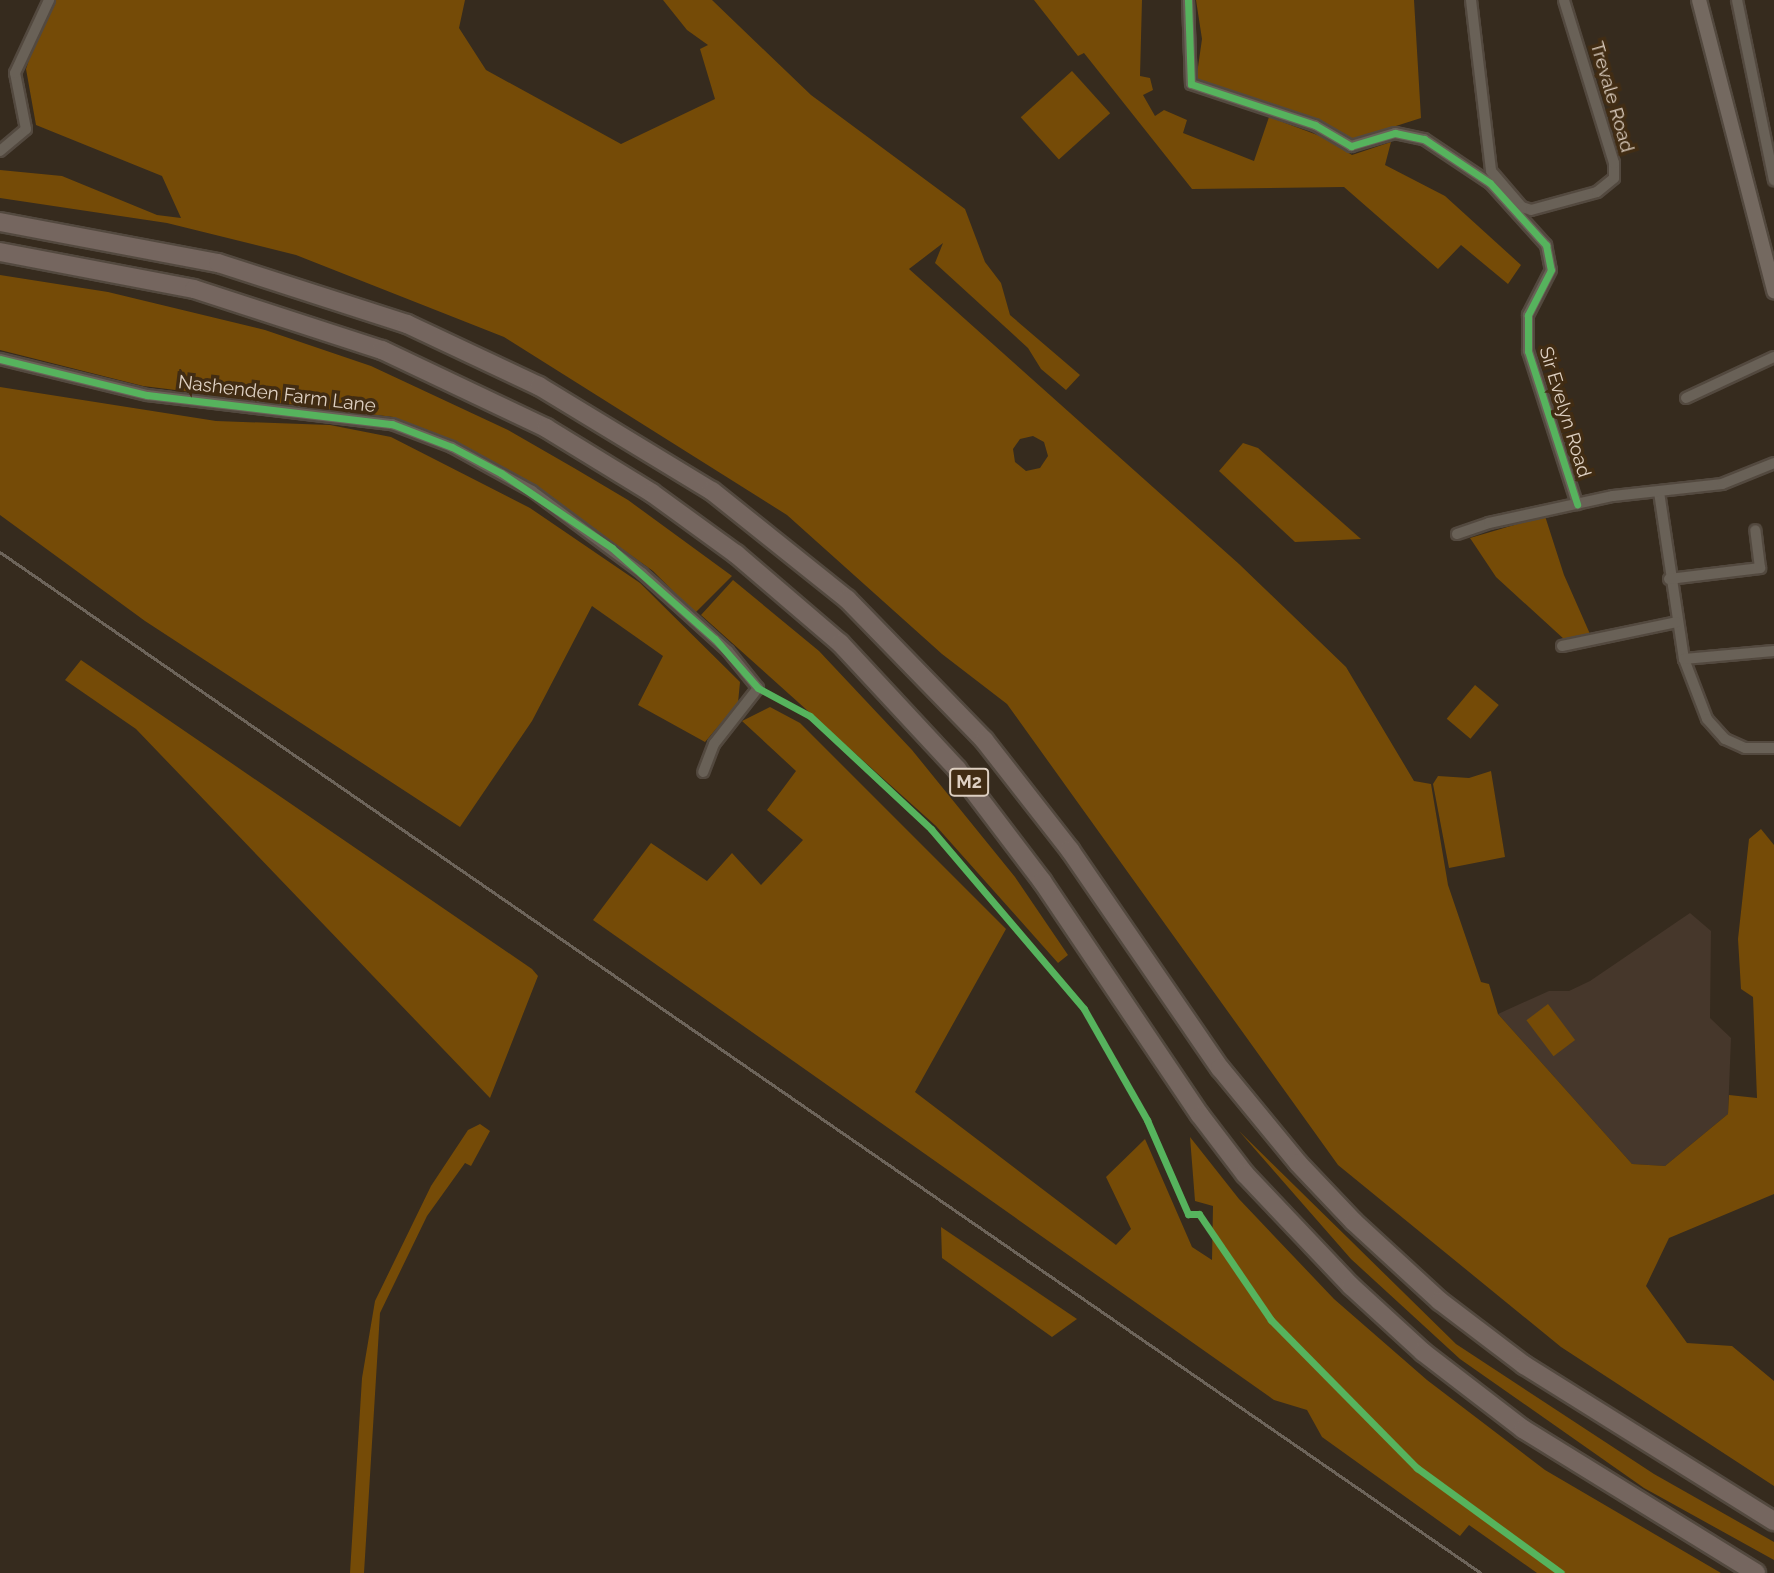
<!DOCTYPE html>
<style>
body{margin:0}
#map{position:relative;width:1774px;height:1573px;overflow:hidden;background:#362b1e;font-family:Raleway,sans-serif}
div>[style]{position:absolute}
.commercial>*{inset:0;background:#46372b}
.green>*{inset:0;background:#754b07;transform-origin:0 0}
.roads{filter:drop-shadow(2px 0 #53493f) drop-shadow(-2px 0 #53493f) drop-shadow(0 2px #53493f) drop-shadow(0 -2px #53493f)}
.street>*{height:10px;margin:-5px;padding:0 5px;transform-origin:5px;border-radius:5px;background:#696157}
.secondary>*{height:14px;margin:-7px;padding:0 7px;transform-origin:7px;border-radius:7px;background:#746960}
.highway>*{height:18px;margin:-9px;padding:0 9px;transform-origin:9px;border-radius:9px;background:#75665f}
.rail>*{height:2.5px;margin:-1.25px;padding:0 1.25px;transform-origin:1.25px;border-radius:1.25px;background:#6d645a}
.cycleway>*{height:7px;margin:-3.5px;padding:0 3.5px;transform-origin:3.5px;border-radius:3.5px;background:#56b35d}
span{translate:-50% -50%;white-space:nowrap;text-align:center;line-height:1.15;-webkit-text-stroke:7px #412c13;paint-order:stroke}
.shield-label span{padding:2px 5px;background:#412c13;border:2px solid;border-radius:5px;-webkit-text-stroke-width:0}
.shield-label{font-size:18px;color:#ded0c2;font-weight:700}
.street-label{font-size:19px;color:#ded0c2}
</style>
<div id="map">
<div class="commercial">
<i style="clip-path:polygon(1690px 913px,1711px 931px,1710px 1018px,1731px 1038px,1728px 1114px,1665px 1166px,1632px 1164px,1498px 1014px,1549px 991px,1569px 991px,1590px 981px)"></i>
</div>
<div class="green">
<i style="clip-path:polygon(evenodd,56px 0,465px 0,459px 28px,486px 70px,621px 144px,715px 99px,700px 49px,708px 45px,687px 30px,663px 0,712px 0,811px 95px,965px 209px,985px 262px,1001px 283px,1010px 315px,1080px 375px,1066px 390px,1041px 369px,1028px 348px,935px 263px,943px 243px,909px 269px,1239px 564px,1346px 667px,1414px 781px,1431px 784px,1448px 885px,1481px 982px,1489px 984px,1498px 1014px,1632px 1164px,1665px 1166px,1728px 1114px,1729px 1095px,1757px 1098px,1753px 997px,1741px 989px,1738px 939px,1749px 839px,1761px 829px,1774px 845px,1774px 1194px,1669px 1238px,1646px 1286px,1687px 1343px,1732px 1346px,1774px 1381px,1774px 1486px,1561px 1347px,1338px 1165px,1007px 704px,942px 654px,787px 515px,504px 337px,296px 255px,167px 223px,0 198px,0 170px,62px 176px,157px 215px,181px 218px,162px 176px,36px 125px,26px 69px,38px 32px,56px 0,1033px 436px,1044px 442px,1048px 456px,1040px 468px,1026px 471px,1015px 462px,1013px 449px,1020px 439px,1033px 436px)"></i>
<i style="clip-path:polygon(1034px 0,1142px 0,1140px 76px,1150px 78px,1153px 90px,1143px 95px,1155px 116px,1164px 110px,1187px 120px,1183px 133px,1254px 161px,1269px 117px,1320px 136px,1352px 155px,1391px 142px,1385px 165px,1445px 196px,1521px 265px,1508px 284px,1461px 245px,1438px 269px,1344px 187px,1192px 189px,1084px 53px,1078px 56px)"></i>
<i style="clip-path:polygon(1196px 0,1414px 0,1421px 118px,1352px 140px,1300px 114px,1196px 81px,1202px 39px)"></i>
<i style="left:1072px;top:71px;width:57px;height:69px;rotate:48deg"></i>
<i style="clip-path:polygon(0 275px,108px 292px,265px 330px,371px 366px,508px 430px,574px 468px,628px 500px,732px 576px,695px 613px,653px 571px,521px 477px,393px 417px,143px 386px,0 350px)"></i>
<i style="clip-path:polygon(0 387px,216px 421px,330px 425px,391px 437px,530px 508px,640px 583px,740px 682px,738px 703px,705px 742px,638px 705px,663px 656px,592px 606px,532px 721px,460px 827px,145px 621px,0 515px)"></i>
<i style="clip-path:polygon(1243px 443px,1258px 448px,1361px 539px,1295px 542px,1219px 471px)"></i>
<i style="clip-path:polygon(1545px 516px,1564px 575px,1590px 634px,1565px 640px,1496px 577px,1470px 538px)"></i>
<i style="clip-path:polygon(733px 580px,819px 651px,912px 750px,1015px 877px,1068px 955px,1058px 963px,936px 826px,701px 615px)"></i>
<i style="clip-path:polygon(81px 660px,532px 969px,538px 976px,490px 1098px,136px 729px,65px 680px)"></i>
<i style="left:1475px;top:685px;width:31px;height:44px;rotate:40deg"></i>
<i style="clip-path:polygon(770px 707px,800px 723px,1006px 929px,915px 1092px,1116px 1245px,1131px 1229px,1106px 1177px,1145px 1139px,1192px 1247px,1212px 1260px,1213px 1206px,1195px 1201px,1190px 1137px,1239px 1199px,1334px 1299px,1427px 1380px,1545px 1470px,1721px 1573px,1537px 1573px,1469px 1525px,1460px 1536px,1322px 1437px,1307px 1410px,1274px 1400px,593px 920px,651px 843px,707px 881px,732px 853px,761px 885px,803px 840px,767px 810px,796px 771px,742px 721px)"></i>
<i style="clip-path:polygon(1491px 771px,1505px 857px,1449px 868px,1433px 784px,1438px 776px,1469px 778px)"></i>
<i style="left:1548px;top:1004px;width:45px;height:27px;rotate:53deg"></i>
<i style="clip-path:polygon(480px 1124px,490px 1131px,471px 1166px,465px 1163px,427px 1216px,380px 1313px,364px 1573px,350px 1573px,362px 1378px,375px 1301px,431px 1186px,468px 1130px)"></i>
<i style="clip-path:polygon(1239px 1131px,1456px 1344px,1654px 1474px,1774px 1542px,1774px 1560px,1644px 1488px,1460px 1359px,1351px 1259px)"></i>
<i style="clip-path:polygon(941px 1227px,1077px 1319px,1052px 1337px,942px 1258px)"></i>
</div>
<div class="roads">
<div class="street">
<i style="left:1188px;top:0;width:84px;rotate:88deg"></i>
<i style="left:1191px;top:84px;width:131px;rotate:18.3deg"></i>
<i style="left:1315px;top:125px;width:42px;rotate:30.3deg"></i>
<i style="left:1351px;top:146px;width:46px;rotate:-16.5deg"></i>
<i style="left:1395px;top:133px;width:30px;rotate:12deg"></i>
<i style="left:1424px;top:139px;width:79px;rotate:33.7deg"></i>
<i style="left:1490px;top:183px;width:84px;rotate:47.9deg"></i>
<i style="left:1546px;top:245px;width:25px;rotate:79deg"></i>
<i style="left:1551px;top:270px;width:51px;rotate:117.1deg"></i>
<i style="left:1528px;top:315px;width:36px;rotate:90deg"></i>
<i style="left:1528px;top:351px;width:161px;rotate:72.2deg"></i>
<i style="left:1471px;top:0;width:172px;rotate:83.3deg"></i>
<i style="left:1491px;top:171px;width:48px;rotate:49.3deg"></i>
<i style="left:1522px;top:207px;width:9px;rotate:18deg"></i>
<i style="left:1531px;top:210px;width:68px;rotate:-15.3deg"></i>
<i style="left:1597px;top:192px;width:22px;rotate:-39deg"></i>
<i style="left:1614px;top:178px;width:15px;rotate:-90deg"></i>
<i style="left:1614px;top:163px;width:170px;rotate:-107.1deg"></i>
<i style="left:1737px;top:0;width:184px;rotate:78.4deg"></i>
<i style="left:0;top:151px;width:34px;rotate:-40deg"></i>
<i style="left:26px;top:129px;width:57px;rotate:-101.1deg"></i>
<i style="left:15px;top:73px;width:81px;rotate:-65deg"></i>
<i style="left:0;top:359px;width:151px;rotate:13.8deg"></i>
<i style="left:147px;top:395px;width:247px;rotate:6.8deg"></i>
<i style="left:392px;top:424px;width:64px;rotate:21deg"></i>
<i style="left:452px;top:447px;width:91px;rotate:28.8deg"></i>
<i style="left:532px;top:491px;width:137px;rotate:36.7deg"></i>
<i style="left:642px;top:573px;width:116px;rotate:42.2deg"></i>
<i style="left:728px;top:651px;width:48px;rotate:51deg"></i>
<i style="left:758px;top:688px;width:71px;rotate:128.2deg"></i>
<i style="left:714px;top:744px;width:30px;rotate:111deg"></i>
<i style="left:1686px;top:398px;width:97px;rotate:-25deg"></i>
<i style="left:1659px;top:492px;width:169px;rotate:81.5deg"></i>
<i style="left:1684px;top:659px;width:64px;rotate:69deg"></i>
<i style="left:1707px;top:719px;width:27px;rotate:48deg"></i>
<i style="left:1725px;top:739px;width:22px;rotate:24deg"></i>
<i style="left:1745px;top:748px;width:29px"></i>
<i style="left:1457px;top:534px;width:34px;rotate:-19deg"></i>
<i style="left:1489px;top:523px;width:127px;rotate:-12.3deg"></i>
<i style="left:1613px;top:496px;width:110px;rotate:-6.3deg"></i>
<i style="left:1722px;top:484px;width:56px;rotate:-22deg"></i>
<i style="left:1669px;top:579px;width:92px;rotate:-6.9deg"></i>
<i style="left:1760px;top:568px;width:38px;rotate:-97deg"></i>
<i style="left:1562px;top:646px;width:117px;rotate:-11.8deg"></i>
<i style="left:1684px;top:659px;width:90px;rotate:-5.1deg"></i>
</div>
<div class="secondary">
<i style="left:1699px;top:0;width:301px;rotate:75.5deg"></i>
</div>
<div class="highway">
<i style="left:0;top:222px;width:222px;rotate:10.7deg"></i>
<i style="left:218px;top:263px;width:199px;rotate:17.9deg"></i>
<i style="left:407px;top:324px;width:146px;rotate:25.2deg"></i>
<i style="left:539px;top:386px;width:202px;rotate:31.3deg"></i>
<i style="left:712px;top:491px;width:173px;rotate:38.7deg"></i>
<i style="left:847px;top:599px;width:197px;rotate:45.8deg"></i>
<i style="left:984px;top:740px;width:140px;rotate:52deg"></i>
<i style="left:1070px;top:850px;width:265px;rotate:55.5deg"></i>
<i style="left:1220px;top:1068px;width:123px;rotate:50.6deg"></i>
<i style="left:1298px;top:1163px;width:81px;rotate:46.5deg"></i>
<i style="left:1354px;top:1222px;width:117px;rotate:42.6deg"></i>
<i style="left:1440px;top:1301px;width:106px;rotate:37.3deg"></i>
<i style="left:1524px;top:1365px;width:295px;rotate:32deg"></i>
<i style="left:0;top:252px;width:197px;rotate:10.8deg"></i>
<i style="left:194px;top:289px;width:198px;rotate:18deg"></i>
<i style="left:382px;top:350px;width:182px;rotate:25.4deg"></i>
<i style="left:546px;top:428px;width:124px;rotate:31.5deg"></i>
<i style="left:652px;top:493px;width:104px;rotate:36deg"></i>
<i style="left:736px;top:554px;width:137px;rotate:40.6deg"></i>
<i style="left:840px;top:643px;width:172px;rotate:47.1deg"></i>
<i style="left:957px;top:769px;width:141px;rotate:52.8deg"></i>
<i style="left:1042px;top:881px;width:282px;rotate:56deg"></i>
<i style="left:1200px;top:1115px;width:74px;rotate:52.7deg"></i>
<i style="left:1245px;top:1174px;width:154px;rotate:46.6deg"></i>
<i style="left:1351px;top:1286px;width:98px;rotate:42.5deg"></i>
<i style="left:1423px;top:1352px;width:126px;rotate:37.6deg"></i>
<i style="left:1523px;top:1429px;width:274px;rotate:31.7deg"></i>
</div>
</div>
<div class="rail">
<i style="left:0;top:552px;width:1799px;rotate:34.58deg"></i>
</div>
<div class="cycleway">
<i style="left:1188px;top:0;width:84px;rotate:88deg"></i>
<i style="left:1191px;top:84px;width:131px;rotate:18.3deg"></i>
<i style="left:1315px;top:125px;width:42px;rotate:30.3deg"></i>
<i style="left:1351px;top:146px;width:46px;rotate:-16.5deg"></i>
<i style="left:1395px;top:133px;width:30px;rotate:12deg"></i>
<i style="left:1424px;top:139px;width:79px;rotate:33.7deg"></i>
<i style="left:1490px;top:183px;width:84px;rotate:47.9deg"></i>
<i style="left:1546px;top:245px;width:25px;rotate:79deg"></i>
<i style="left:1551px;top:270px;width:51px;rotate:117.1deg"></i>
<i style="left:1528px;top:315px;width:36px;rotate:90deg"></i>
<i style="left:1528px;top:351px;width:161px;rotate:72.2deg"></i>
<i style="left:0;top:359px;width:151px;rotate:13.8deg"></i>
<i style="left:147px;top:395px;width:247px;rotate:6.8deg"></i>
<i style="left:392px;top:424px;width:64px;rotate:21deg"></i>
<i style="left:452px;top:447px;width:55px;rotate:28deg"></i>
<i style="left:501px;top:473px;width:134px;rotate:34deg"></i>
<i style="left:612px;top:548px;width:137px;rotate:41.5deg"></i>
<i style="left:715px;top:639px;width:65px;rotate:48.7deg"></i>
<i style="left:758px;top:688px;width:59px;rotate:28.3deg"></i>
<i style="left:810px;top:716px;width:166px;rotate:43deg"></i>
<i style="left:931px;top:829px;width:236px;rotate:49.6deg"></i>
<i style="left:1084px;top:1009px;width:128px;rotate:60.4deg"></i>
<i style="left:1147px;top:1120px;width:103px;rotate:66.4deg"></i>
<i style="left:1188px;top:1214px;width:11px"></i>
<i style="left:1199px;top:1214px;width:128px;rotate:55.8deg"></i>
<i style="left:1271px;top:1320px;width:208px;rotate:45.4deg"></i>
<i style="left:1417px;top:1468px;width:178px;rotate:36.1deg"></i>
</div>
<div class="shield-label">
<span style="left:969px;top:782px">M2</span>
</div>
<div class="street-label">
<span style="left:1612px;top:97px;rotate:74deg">Trevale Road</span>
<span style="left:277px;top:394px;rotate:7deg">Nashenden Farm Lane</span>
<span style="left:1565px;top:412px;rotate:73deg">Sir Evelyn Road</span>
</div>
</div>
